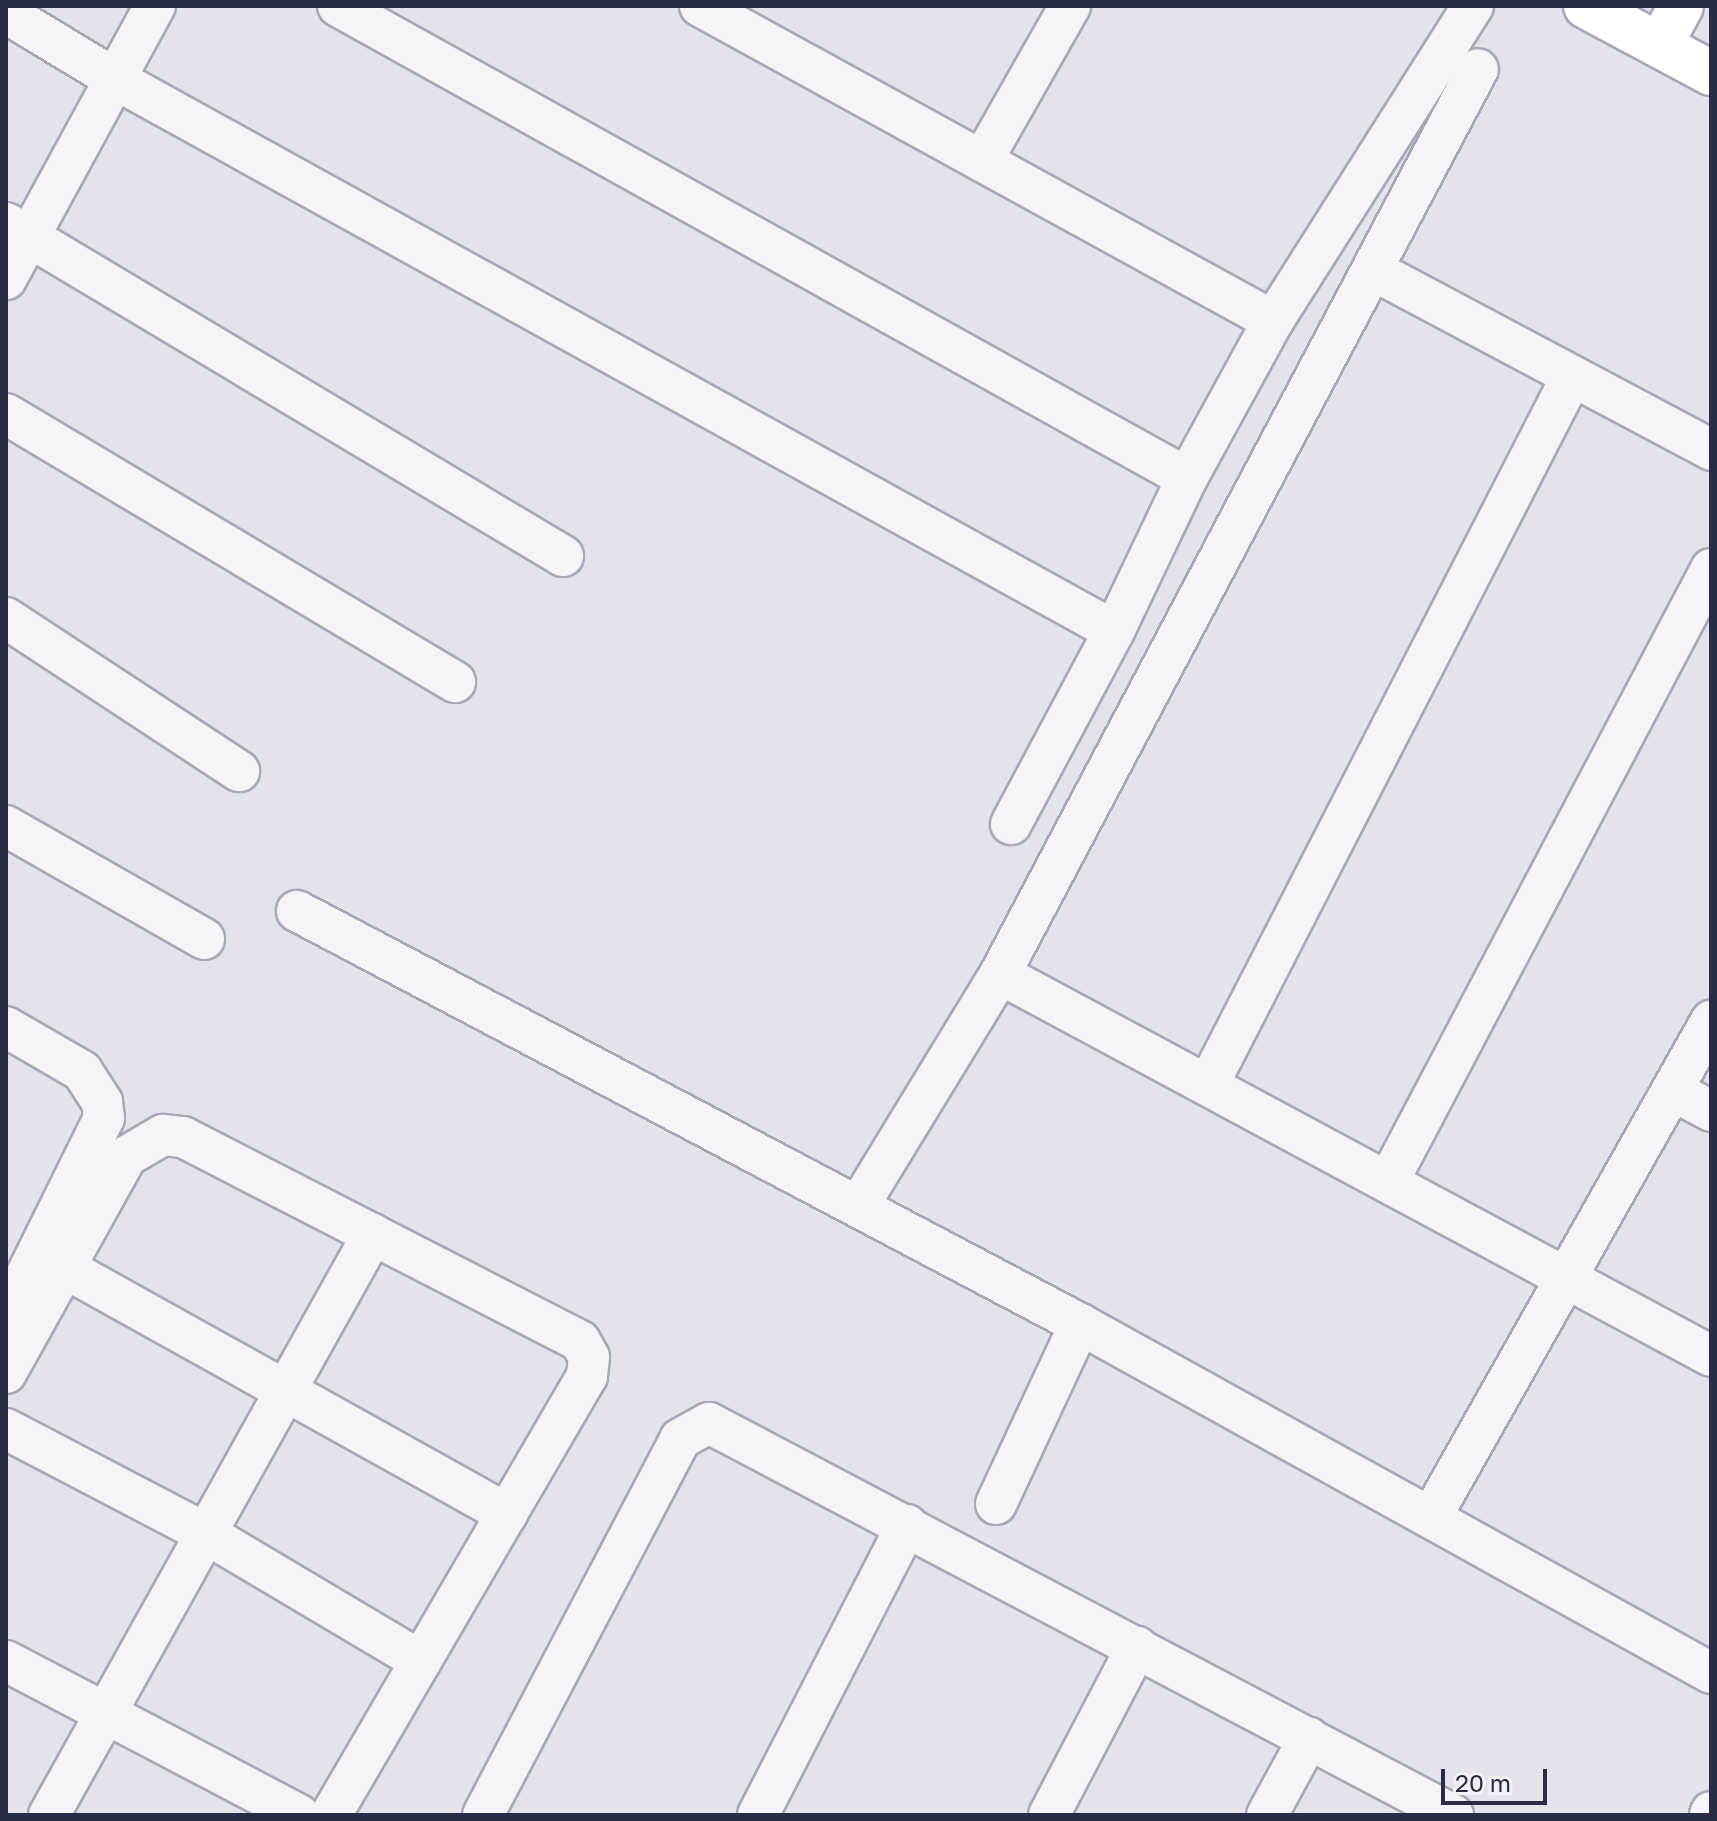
<!DOCTYPE html>
<style>
body{margin:0}
#map{position:relative;width:1717px;height:1821px;overflow:hidden;background:#e2e3eb;font-family:"Golos Text",sans-serif}
div>[style]{position:absolute}
.roads{filter:drop-shadow(2px 0 #a6a8b6) drop-shadow(-2px 0 #a6a8b6) drop-shadow(0 2px #a6a8b6) drop-shadow(0 -2px #a6a8b6)}
.street>*{height:40px;margin:-20px;padding:0 20px;transform-origin:20px;border-radius:20px;background:#f5f5f9}
.secondary>*{height:44px;margin:-22px;padding:0 22px;transform-origin:22px;border-radius:22px;background:#fff}
span{translate:-50% -50%;white-space:nowrap;text-align:center;line-height:1.15;-webkit-text-stroke:8px #f2f3f8;paint-order:stroke}
.frame{position:absolute;inset:0;border:8px solid #282c44;pointer-events:none}
.scale{position:absolute;left:1441px;top:1769px;width:106px;height:36px;box-sizing:border-box;border:4px solid #282c44;border-top:0;padding-left:10px;font-size:24px;line-height:28px;white-space:nowrap;color:#282c44;-webkit-text-stroke:6px #f2f3f8;paint-order:stroke}
</style>
<div id="map">
<div class="roads">
<div class="street">
<i style="left:338px;top:6px;width:971px;rotate:29.07deg"></i>
<i style="left:700px;top:6px;width:654px;rotate:28.8deg"></i>
<i style="left:6px;top:13px;width:127px;rotate:31.2deg"></i>
<i style="left:115px;top:79px;width:1141px;rotate:28.92deg"></i>
<i style="left:1114px;top:631px;width:170px;rotate:-64.5deg"></i>
<i style="left:1187px;top:478px;width:179px;rotate:-61.3deg"></i>
<i style="left:1273px;top:321px;width:373px;rotate:-57.6deg"></i>
<i style="left:982px;top:161px;width:178px;rotate:-60.4deg"></i>
<i style="left:6px;top:223px;width:649px;rotate:30.87deg"></i>
<i style="left:1373px;top:270px;width:383px;rotate:28deg"></i>
<i style="left:6px;top:279px;width:311px;rotate:-61.4deg"></i>
<i style="left:6px;top:414px;width:523px;rotate:30.83deg"></i>
<i style="left:6px;top:618px;width:279px;rotate:33.3deg"></i>
<i style="left:1011px;top:824px;width:219px;rotate:-61.9deg"></i>
<i style="left:6px;top:826px;width:228px;rotate:29.7deg"></i>
<i style="left:297px;top:911px;width:885px;rotate:27.81deg"></i>
<i style="left:1080px;top:1324px;width:721px;rotate:28.95deg"></i>
<i style="left:1000px;top:974px;width:807px;rotate:28.25deg"></i>
<i style="left:6px;top:1027px;width:88px;rotate:30.1deg"></i>
<i style="left:82px;top:1071px;width:37px;rotate:57deg"></i>
<i style="left:102px;top:1102px;width:16px;rotate:83deg"></i>
<i style="left:104px;top:1118px;width:221px;rotate:116.3deg"></i>
<i style="left:1208px;top:1085px;width:797px;rotate:-62.82deg"></i>
<i style="left:1674px;top:1091px;width:42px;rotate:28.4deg"></i>
<i style="left:1388px;top:1182px;width:693px;rotate:-62.21deg"></i>
<i style="left:859px;top:1205px;width:271px;rotate:-58.6deg"></i>
<i style="left:1000px;top:974px;width:1023px;rotate:-62.16deg"></i>
<i style="left:65px;top:1268px;width:506px;rotate:29.1deg"></i>
<i style="left:6px;top:1373px;width:248px;rotate:-60.9deg"></i>
<i style="left:127px;top:1156px;width:42px;rotate:-30.3deg"></i>
<i style="left:163px;top:1135px;width:20px;rotate:6deg"></i>
<i style="left:183px;top:1137px;width:446px;rotate:27.2deg"></i>
<i style="left:580px;top:1341px;width:18px;rotate:61deg"></i>
<i style="left:589px;top:1357px;width:19px;rotate:96deg"></i>
<i style="left:587px;top:1376px;width:508px;rotate:120.25deg"></i>
<i style="left:6px;top:1429px;width:225px;rotate:27.6deg"></i>
<i style="left:205px;top:1533px;width:251px;rotate:30.7deg"></i>
<i style="left:996px;top:1504px;width:199px;rotate:-65deg"></i>
<i style="left:1431px;top:1517px;width:570px;rotate:-60.55deg"></i>
<i style="left:6px;top:1661px;width:331px;rotate:27.7deg"></i>
<i style="left:49px;top:1815px;width:665px;rotate:-60.85deg"></i>
<i style="left:483px;top:1815px;width:424px;rotate:-62.3deg"></i>
<i style="left:680px;top:1439px;width:33px;rotate:-29deg"></i>
<i style="left:709px;top:1423px;width:841px;rotate:27.78deg"></i>
<i style="left:758px;top:1815px;width:326px;rotate:-62.8deg"></i>
<i style="left:1049px;top:1815px;width:190px;rotate:-62.4deg"></i>
<i style="left:1267px;top:1815px;width:88px;rotate:-61.4deg"></i>
<i style="left:1710px;top:1815px;width:3px;rotate:-72deg"></i>
</div>
<div class="secondary">
<i style="left:1586px;top:6px;width:142px;rotate:28.2deg"></i>
<i style="left:1660px;top:45px;width:44px;rotate:-61.7deg"></i>
</div>
</div>
<div class="frame"></div>
<div class="scale">20 m</div>
</div>
